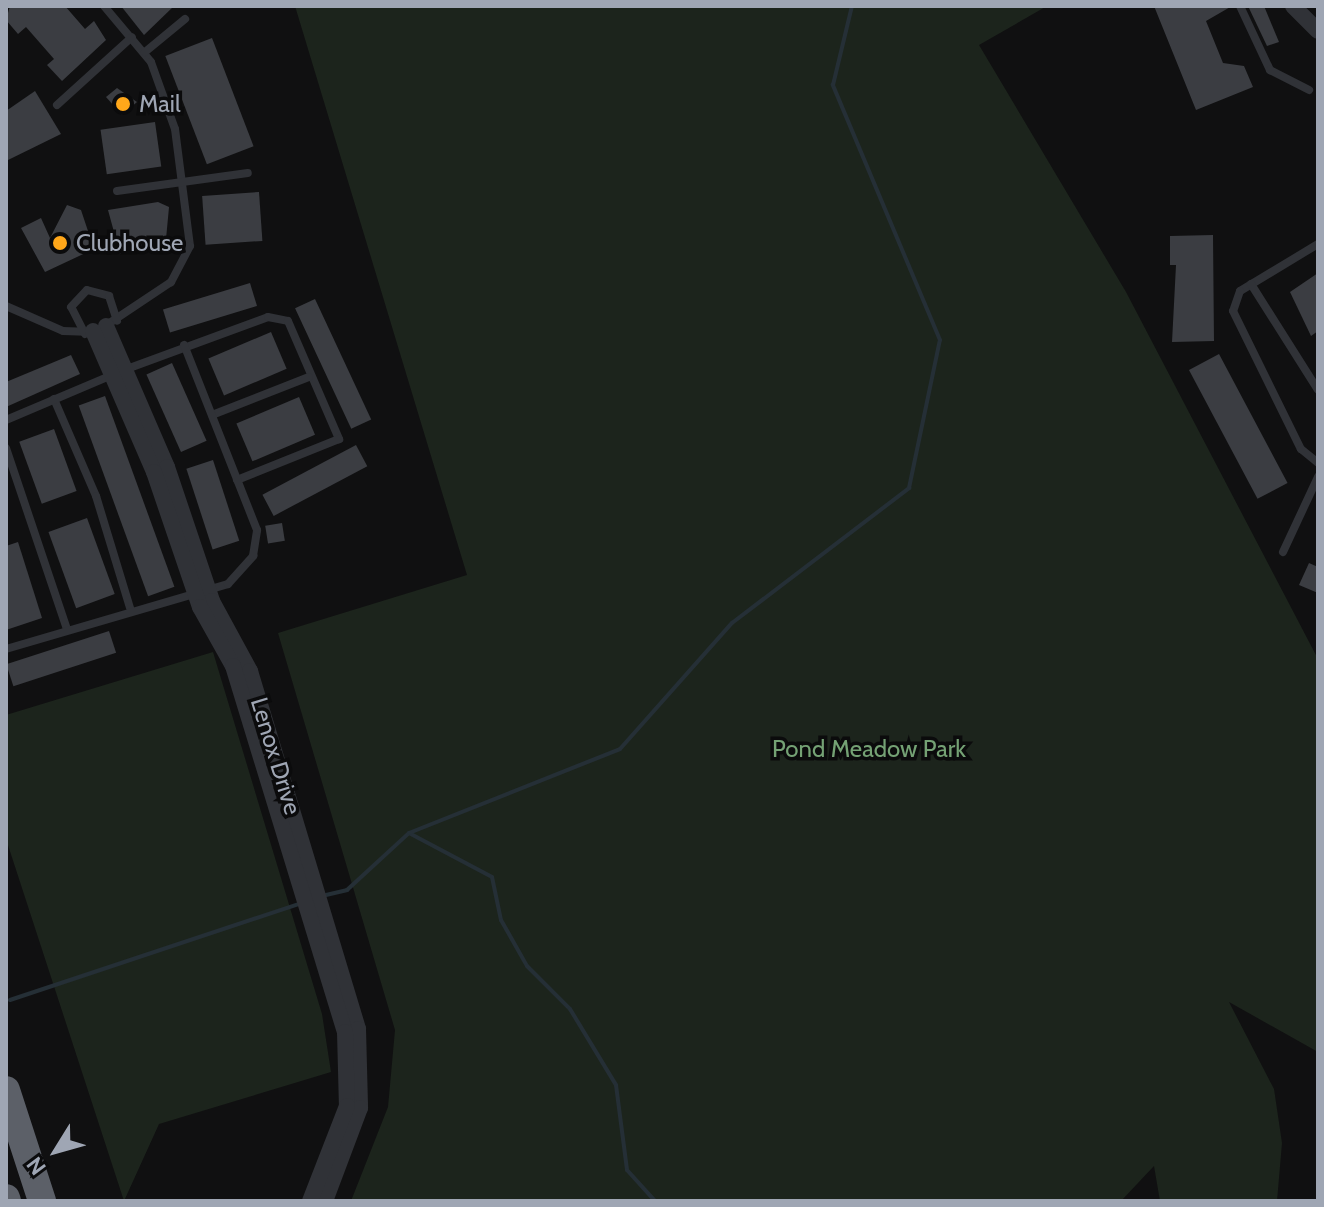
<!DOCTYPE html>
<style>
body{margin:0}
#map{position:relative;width:1324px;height:1207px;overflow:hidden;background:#101011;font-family:Cabin,sans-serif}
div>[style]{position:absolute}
.green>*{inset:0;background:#1c241c}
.stream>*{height:4px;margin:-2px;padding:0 2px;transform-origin:2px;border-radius:2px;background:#252f36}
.building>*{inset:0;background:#3b3d42;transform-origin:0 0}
.lane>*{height:8px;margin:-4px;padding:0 4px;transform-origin:4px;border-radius:4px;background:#303237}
.street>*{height:16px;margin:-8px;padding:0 8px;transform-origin:8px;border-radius:8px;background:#303237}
.highway>*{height:28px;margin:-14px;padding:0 14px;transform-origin:14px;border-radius:14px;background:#5c6068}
.dots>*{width:22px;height:22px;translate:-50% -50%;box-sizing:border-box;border:4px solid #0b0b0c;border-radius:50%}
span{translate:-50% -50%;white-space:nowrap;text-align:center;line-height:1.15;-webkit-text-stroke:7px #0b0b0c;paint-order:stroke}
.poi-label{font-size:24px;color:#9fa6b4}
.left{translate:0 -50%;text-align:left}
.park-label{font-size:24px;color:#74a174}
.street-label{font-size:24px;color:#9fa6b4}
.frame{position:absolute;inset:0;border:8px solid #9fa6b4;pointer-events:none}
.north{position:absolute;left:16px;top:1111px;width:80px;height:80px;-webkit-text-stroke:6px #0b0b0c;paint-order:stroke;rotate:233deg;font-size:22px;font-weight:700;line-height:32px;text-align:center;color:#9fa6b4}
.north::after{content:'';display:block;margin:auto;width:28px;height:36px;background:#9fa6b4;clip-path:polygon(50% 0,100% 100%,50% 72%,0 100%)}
</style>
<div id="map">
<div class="green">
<i style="clip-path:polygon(295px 6px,1047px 6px,979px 45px,1126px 292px,1318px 659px,1318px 1052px,1229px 1002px,1274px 1089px,1282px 1143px,1277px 1201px,1160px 1201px,1154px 1166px,1121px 1201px,351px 1201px,388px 1107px,395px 1030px,278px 633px,467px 575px)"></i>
<i style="clip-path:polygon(213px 652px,322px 1014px,331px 1072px,159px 1124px,124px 1201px,6px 839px,6px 715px)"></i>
</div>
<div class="stream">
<i style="left:409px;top:833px;width:94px;rotate:27.9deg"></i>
<i style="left:492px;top:877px;width:44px;rotate:78.2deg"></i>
<i style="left:501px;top:920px;width:53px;rotate:60.5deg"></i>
<i style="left:527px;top:966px;width:61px;rotate:45deg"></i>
<i style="left:570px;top:1009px;width:89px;rotate:58.8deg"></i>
<i style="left:616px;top:1085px;width:86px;rotate:82.6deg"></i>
<i style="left:627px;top:1170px;width:42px;rotate:47.9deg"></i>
<i style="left:326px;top:895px;width:22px;rotate:-13deg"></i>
<i style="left:347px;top:890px;width:84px;rotate:-42.6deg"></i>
<i style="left:409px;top:833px;width:227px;rotate:-21.7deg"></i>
<i style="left:620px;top:749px;width:169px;rotate:-48.4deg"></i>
<i style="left:732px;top:623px;width:223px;rotate:-37.3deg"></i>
<i style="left:909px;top:488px;width:151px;rotate:-78.2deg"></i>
<i style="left:940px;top:340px;width:277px;rotate:-112.8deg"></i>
<i style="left:833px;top:85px;width:81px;rotate:-76.5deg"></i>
<i style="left:10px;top:1000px;width:304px;rotate:-18.4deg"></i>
</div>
<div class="building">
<i style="clip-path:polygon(10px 6px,65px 6px,85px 29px,94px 21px,106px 40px,62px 81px,47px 65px,54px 59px,26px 27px,18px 34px,6px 20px)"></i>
<i style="clip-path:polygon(121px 6px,174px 6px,144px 35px)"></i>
<i style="clip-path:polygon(1154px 6px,1232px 6px,1206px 21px,1223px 63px,1244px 66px,1253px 87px,1196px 110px)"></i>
<i style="clip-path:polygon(1248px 6px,1264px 6px,1279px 42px,1267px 46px)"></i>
<i style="left:212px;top:38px;width:116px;height:50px;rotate:69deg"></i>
<i style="clip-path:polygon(117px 88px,137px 102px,122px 115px,106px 97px)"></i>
<i style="clip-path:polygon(35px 91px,61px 134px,6px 161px,6px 111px)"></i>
<i style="left:155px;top:122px;width:45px;height:55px;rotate:82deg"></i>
<i style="left:259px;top:192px;width:49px;height:57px;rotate:86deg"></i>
<i style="clip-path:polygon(158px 202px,169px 207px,165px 250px,120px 254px,108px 210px)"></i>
<i style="clip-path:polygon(67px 205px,81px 210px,94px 249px,45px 272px,21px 228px,41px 218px,50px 238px)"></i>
<i style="clip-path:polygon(1213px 235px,1214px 341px,1172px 342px,1176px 265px,1170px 265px,1170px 236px)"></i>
<i style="clip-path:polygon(1318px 273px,1318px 331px,1311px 336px,1290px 292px)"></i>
<i style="left:250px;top:283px;width:24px;height:91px;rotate:73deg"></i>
<i style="left:315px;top:299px;width:133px;height:22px;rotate:65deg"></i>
<i style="left:271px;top:332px;width:40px;height:68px;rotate:67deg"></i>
<i style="left:1219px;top:354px;width:146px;height:34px;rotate:62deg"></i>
<i style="clip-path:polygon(71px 355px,80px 374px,6px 407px,6px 382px)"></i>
<i style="left:172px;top:363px;width:85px;height:28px;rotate:66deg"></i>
<i style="left:105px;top:396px;width:203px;height:28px;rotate:70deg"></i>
<i style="left:299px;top:397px;width:41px;height:68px;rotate:67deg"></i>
<i style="left:54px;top:429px;width:66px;height:37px;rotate:70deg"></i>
<i style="left:356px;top:445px;width:24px;height:106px;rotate:62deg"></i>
<i style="left:213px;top:460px;width:85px;height:28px;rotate:72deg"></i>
<i style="left:87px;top:518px;width:81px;height:41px;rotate:70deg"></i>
<i style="left:282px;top:523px;width:18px;height:17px;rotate:81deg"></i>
<i style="clip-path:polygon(18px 542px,42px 618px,6px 630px,6px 546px)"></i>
<i style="clip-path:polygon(1309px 563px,1318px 567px,1318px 593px,1299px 585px)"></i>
<i style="left:109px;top:631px;width:23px;height:108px;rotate:72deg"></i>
</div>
<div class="lane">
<i style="left:104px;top:6px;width:73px;rotate:50deg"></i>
<i style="left:151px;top:62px;width:71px;rotate:70.3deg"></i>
<i style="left:175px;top:129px;width:118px;rotate:82.7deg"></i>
<i style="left:190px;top:246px;width:41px;rotate:117.8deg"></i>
<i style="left:171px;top:282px;width:79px;rotate:146.3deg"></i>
<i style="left:1240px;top:6px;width:71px;rotate:64.9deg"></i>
<i style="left:1270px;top:70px;width:44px;rotate:27.1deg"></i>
<i style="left:145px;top:52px;width:52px;rotate:-39.5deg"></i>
<i style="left:57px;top:105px;width:101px;rotate:-42.2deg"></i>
<i style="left:117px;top:191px;width:132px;rotate:-7.8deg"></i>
<i style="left:1318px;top:244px;width:91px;rotate:148.9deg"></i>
<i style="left:1240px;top:291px;width:21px;rotate:109deg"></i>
<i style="left:1233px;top:311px;width:154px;rotate:63.8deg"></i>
<i style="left:1301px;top:449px;width:22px;rotate:39deg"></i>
<i style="left:1251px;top:284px;width:125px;rotate:57.7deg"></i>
<i style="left:6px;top:306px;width:62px;rotate:23.7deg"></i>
<i style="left:63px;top:331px;width:30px;rotate:2deg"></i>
<i style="left:85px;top:334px;width:30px;rotate:-117deg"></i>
<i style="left:71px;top:307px;width:23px;rotate:-47deg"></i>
<i style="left:87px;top:290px;width:23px;rotate:15deg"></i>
<i style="left:109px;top:296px;width:26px;rotate:72deg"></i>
<i style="left:124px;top:370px;width:153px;rotate:-20.2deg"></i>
<i style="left:268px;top:317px;width:20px;rotate:11deg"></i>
<i style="left:288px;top:321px;width:129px;rotate:66.6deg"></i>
<i style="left:339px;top:439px;width:110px;rotate:158.1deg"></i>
<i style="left:54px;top:399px;width:106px;rotate:66.6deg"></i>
<i style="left:96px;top:496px;width:117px;rotate:73.1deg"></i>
<i style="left:212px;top:415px;width:104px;rotate:-21.4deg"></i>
<i style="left:6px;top:420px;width:115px;rotate:-23deg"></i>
<i style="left:6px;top:448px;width:191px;rotate:71.4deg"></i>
<i style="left:1283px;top:552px;width:83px;rotate:-65deg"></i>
<i style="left:6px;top:649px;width:231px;rotate:-16.3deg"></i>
<i style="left:228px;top:584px;width:38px;rotate:-48deg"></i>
<i style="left:253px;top:556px;width:26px;rotate:-81deg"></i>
<i style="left:257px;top:530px;width:199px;rotate:-111.5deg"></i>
</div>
<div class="street">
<i style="left:1293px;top:6px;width:35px;rotate:45deg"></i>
<i style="left:106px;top:326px;width:154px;rotate:66.6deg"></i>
<i style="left:167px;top:467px;width:141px;rotate:71.4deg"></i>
<i style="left:212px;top:601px;width:80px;rotate:61.5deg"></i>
<i style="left:250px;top:671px;width:374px;rotate:73.2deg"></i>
<i style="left:358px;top:1029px;width:79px;rotate:88.5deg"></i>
<i style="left:360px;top:1108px;width:99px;rotate:110.6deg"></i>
<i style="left:93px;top:331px;width:154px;rotate:66.6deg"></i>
<i style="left:154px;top:472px;width:143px;rotate:71.2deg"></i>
<i style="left:200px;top:607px;width:68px;rotate:60.8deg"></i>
<i style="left:233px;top:666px;width:383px;rotate:73deg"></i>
<i style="left:345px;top:1032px;width:74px;rotate:88.5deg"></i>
<i style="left:347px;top:1106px;width:102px;rotate:111.3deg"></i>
</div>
<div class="highway">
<i style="left:6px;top:1090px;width:117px;rotate:72deg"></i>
<i style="left:6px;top:1198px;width:3px;rotate:72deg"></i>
</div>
<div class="dots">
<i style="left:123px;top:104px;background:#ffa71a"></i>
<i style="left:60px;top:243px;background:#ffa71a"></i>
</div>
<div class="poi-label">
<span class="left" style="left:139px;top:104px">Mail</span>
<span class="left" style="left:76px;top:243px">Clubhouse</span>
</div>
<div class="park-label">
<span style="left:869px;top:749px">Pond Meadow Park</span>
</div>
<div class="street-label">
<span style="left:276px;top:756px;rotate:73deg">Lenox Drive</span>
</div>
<div class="frame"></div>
<div class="north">N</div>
</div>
